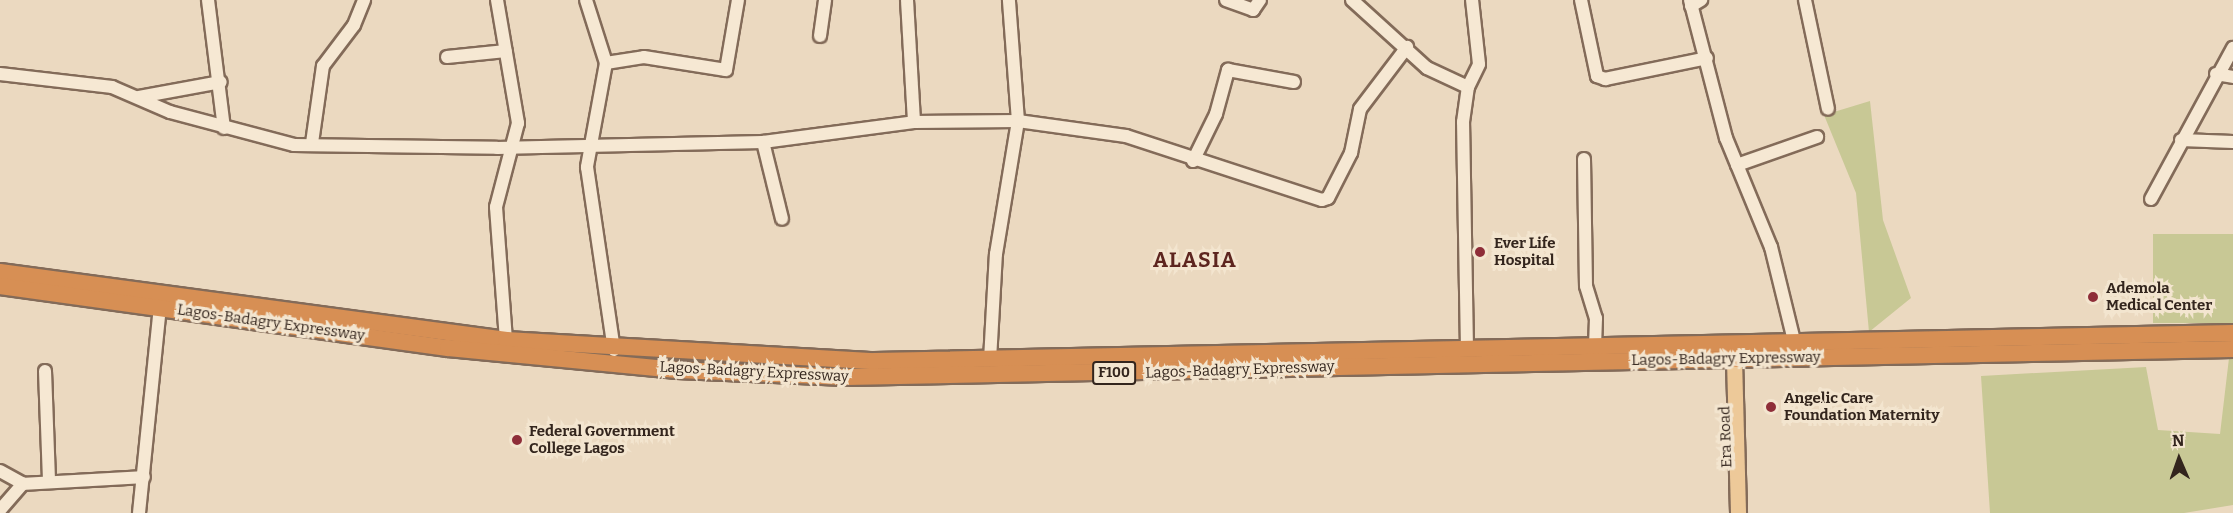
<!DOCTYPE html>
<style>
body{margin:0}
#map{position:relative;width:2233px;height:513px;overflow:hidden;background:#ebd9c0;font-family:Bitter,serif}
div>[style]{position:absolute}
.green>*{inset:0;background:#c8c895;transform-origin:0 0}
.roads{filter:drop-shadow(2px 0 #836b59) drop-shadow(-2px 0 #836b59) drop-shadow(0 2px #836b59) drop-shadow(0 -2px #836b59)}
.minor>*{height:12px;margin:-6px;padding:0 6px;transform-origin:6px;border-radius:6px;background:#f6e8d3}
.major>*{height:15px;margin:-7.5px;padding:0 7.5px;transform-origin:7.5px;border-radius:7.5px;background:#edc999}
.highway>*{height:16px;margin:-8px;padding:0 8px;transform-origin:8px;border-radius:8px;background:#d78f54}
.dots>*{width:16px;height:16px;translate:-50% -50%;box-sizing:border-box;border:3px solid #f3e5cf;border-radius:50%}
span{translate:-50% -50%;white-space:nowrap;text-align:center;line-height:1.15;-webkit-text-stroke:6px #f3e5cf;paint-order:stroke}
.shield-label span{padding:2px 4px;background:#f3e5cf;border:2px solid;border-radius:4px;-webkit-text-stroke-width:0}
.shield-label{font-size:14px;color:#33251d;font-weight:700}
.poi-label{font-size:15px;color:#33251d;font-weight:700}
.left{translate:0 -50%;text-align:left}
.street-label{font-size:15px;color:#33251d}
.district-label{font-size:21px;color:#5d251f;font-weight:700;letter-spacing:1.5px}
.north{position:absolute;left:2149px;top:429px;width:60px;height:60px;-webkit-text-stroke:4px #f3e5cf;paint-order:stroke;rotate:358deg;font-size:16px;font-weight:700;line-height:24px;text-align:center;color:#33251d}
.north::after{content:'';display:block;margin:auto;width:21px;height:27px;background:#33251d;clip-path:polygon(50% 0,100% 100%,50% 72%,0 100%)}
</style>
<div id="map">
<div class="green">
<i style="clip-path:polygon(1870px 101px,1883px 220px,1911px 298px,1869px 332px,1856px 193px,1824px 115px)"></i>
<i style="left:2233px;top:234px;width:89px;height:80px;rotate:90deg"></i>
<i style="clip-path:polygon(2229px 358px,2233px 358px,2233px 505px,2184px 513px,1990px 513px,1981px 376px,2146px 367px,2158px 430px,2220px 434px)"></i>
</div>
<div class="roads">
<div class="minor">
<i style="left:208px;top:0;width:129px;rotate:82.9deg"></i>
<i style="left:497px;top:0;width:125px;rotate:80.3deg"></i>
<i style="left:518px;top:123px;width:87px;rotate:104.7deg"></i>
<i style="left:496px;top:207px;width:133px;rotate:85.7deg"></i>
<i style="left:586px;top:0;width:66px;rotate:72.4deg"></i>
<i style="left:606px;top:63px;width:106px;rotate:100.4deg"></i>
<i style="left:587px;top:167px;width:185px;rotate:81.6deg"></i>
<i style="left:907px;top:0;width:122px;rotate:86.7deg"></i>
<i style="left:1226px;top:0;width:29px;rotate:20deg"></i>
<i style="left:1253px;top:10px;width:12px;rotate:-55deg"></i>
<i style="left:1352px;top:0;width:101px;rotate:42.2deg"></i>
<i style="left:1427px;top:68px;width:45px;rotate:24.9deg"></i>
<i style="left:1581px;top:0;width:78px;rotate:78.1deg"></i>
<i style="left:1597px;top:76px;width:9px;rotate:21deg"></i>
<i style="left:1605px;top:79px;width:104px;rotate:-11.6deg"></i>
<i style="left:1690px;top:0;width:143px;rotate:75.4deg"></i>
<i style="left:1726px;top:138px;width:118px;rotate:67.6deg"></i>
<i style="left:1771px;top:247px;width:101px;rotate:76.2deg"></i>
<i style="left:1805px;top:0;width:111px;rotate:78.1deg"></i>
<i style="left:1691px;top:6px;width:12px;rotate:-31deg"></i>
<i style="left:820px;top:36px;width:36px;rotate:-82deg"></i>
<i style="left:447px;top:57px;width:59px;rotate:-5.8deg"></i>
<i style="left:606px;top:63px;width:38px;rotate:-9deg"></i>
<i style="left:644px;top:57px;width:83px;rotate:9deg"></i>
<i style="left:726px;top:70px;width:71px;rotate:-80.3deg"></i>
<i style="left:0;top:74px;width:113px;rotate:6.6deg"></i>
<i style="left:112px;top:87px;width:63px;rotate:23.3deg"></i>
<i style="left:170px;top:112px;width:128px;rotate:14.9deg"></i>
<i style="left:294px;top:145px;width:203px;rotate:0.8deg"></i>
<i style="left:497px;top:148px;width:266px;rotate:-1.3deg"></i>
<i style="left:763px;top:142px;width:152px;rotate:-7.5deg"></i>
<i style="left:914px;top:122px;width:104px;rotate:-0.6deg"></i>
<i style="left:1018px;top:121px;width:109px;rotate:7.9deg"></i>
<i style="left:1126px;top:136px;width:206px;rotate:18.1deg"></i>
<i style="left:1322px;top:200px;width:6px;rotate:-18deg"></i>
<i style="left:1328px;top:198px;width:51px;rotate:-62.9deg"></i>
<i style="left:1351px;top:153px;width:45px;rotate:-78.4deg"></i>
<i style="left:1360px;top:109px;width:78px;rotate:-52.8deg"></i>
<i style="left:2216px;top:74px;width:17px;rotate:10deg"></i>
<i style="left:139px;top:97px;width:83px;rotate:-10.4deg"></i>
<i style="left:2181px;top:140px;width:52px;rotate:2.2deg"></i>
<i style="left:763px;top:142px;width:79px;rotate:76.1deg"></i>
<i style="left:312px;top:143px;width:78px;rotate:-81.9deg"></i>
<i style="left:323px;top:66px;width:51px;rotate:-52.9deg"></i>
<i style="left:354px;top:25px;width:27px;rotate:-68deg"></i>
<i style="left:1584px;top:159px;width:127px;rotate:89.1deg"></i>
<i style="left:1586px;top:286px;width:34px;rotate:73deg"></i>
<i style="left:1596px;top:318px;width:30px;rotate:92deg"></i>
<i style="left:1193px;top:161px;width:52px;rotate:-63.9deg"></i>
<i style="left:1216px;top:114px;width:46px;rotate:-74.7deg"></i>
<i style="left:1228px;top:70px;width:67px;rotate:10.3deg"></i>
<i style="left:1737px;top:165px;width:85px;rotate:-19.3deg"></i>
<i style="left:2151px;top:199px;width:172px;rotate:-61.5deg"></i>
<i style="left:1467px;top:349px;width:227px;rotate:-91deg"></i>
<i style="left:1463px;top:122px;width:35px;rotate:-82deg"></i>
<i style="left:1468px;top:87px;width:25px;rotate:-64deg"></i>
<i style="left:1479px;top:64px;width:64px;rotate:-96.2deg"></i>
<i style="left:990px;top:360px;width:106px;rotate:-86.8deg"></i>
<i style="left:996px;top:254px;width:135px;rotate:-80.6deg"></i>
<i style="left:1018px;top:121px;width:121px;rotate:-94.3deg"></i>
<i style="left:45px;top:371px;width:108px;rotate:87.9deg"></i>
<i style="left:0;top:471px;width:26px;rotate:29deg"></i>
<i style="left:0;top:510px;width:35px;rotate:-49deg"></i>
<i style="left:23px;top:484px;width:121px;rotate:-3.3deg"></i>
<i style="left:139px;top:513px;width:206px;rotate:-84.2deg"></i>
</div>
<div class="major">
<i style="left:1734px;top:359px;width:154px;rotate:88.5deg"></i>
</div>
<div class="highway">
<i style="left:0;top:272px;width:511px;rotate:7.65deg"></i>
<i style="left:506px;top:340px;width:369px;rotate:3.3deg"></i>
<i style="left:874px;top:361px;width:1359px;rotate:-1.18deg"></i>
<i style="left:0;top:286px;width:452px;rotate:7.9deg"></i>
<i style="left:448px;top:348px;width:230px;rotate:5.5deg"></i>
<i style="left:677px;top:370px;width:169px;rotate:2.4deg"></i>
<i style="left:846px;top:377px;width:1387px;rotate:-1.16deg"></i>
</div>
</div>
<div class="dots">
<i style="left:1480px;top:252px;background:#8e2d38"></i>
<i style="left:2093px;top:297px;background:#8e2d38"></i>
<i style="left:1771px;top:407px;background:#8e2d38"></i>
<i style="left:517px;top:440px;background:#8e2d38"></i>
</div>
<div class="shield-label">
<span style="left:1114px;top:373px">F100</span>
</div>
<div class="poi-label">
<span class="left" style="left:1494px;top:252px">Ever Life<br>Hospital</span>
<span class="left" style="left:2106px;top:297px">Ademola<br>Medical Center</span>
<span class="left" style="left:1784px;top:407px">Angelic Care<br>Foundation Maternity</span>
<span class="left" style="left:529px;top:440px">Federal Government<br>College Lagos</span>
</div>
<div class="street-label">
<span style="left:271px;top:323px;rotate:8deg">Lagos-Badagry Expressway</span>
<span style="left:1726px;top:359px;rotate:-1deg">Lagos-Badagry Expressway</span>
<span style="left:1240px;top:370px;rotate:-2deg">Lagos-Badagry Expressway</span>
<span style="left:754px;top:372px;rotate:3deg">Lagos-Badagry Expressway</span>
<span style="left:1726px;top:437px;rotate:-92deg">Era Road</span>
</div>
<div class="district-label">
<span style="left:1195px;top:260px">ALASIA</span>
</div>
<div class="north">N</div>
</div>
